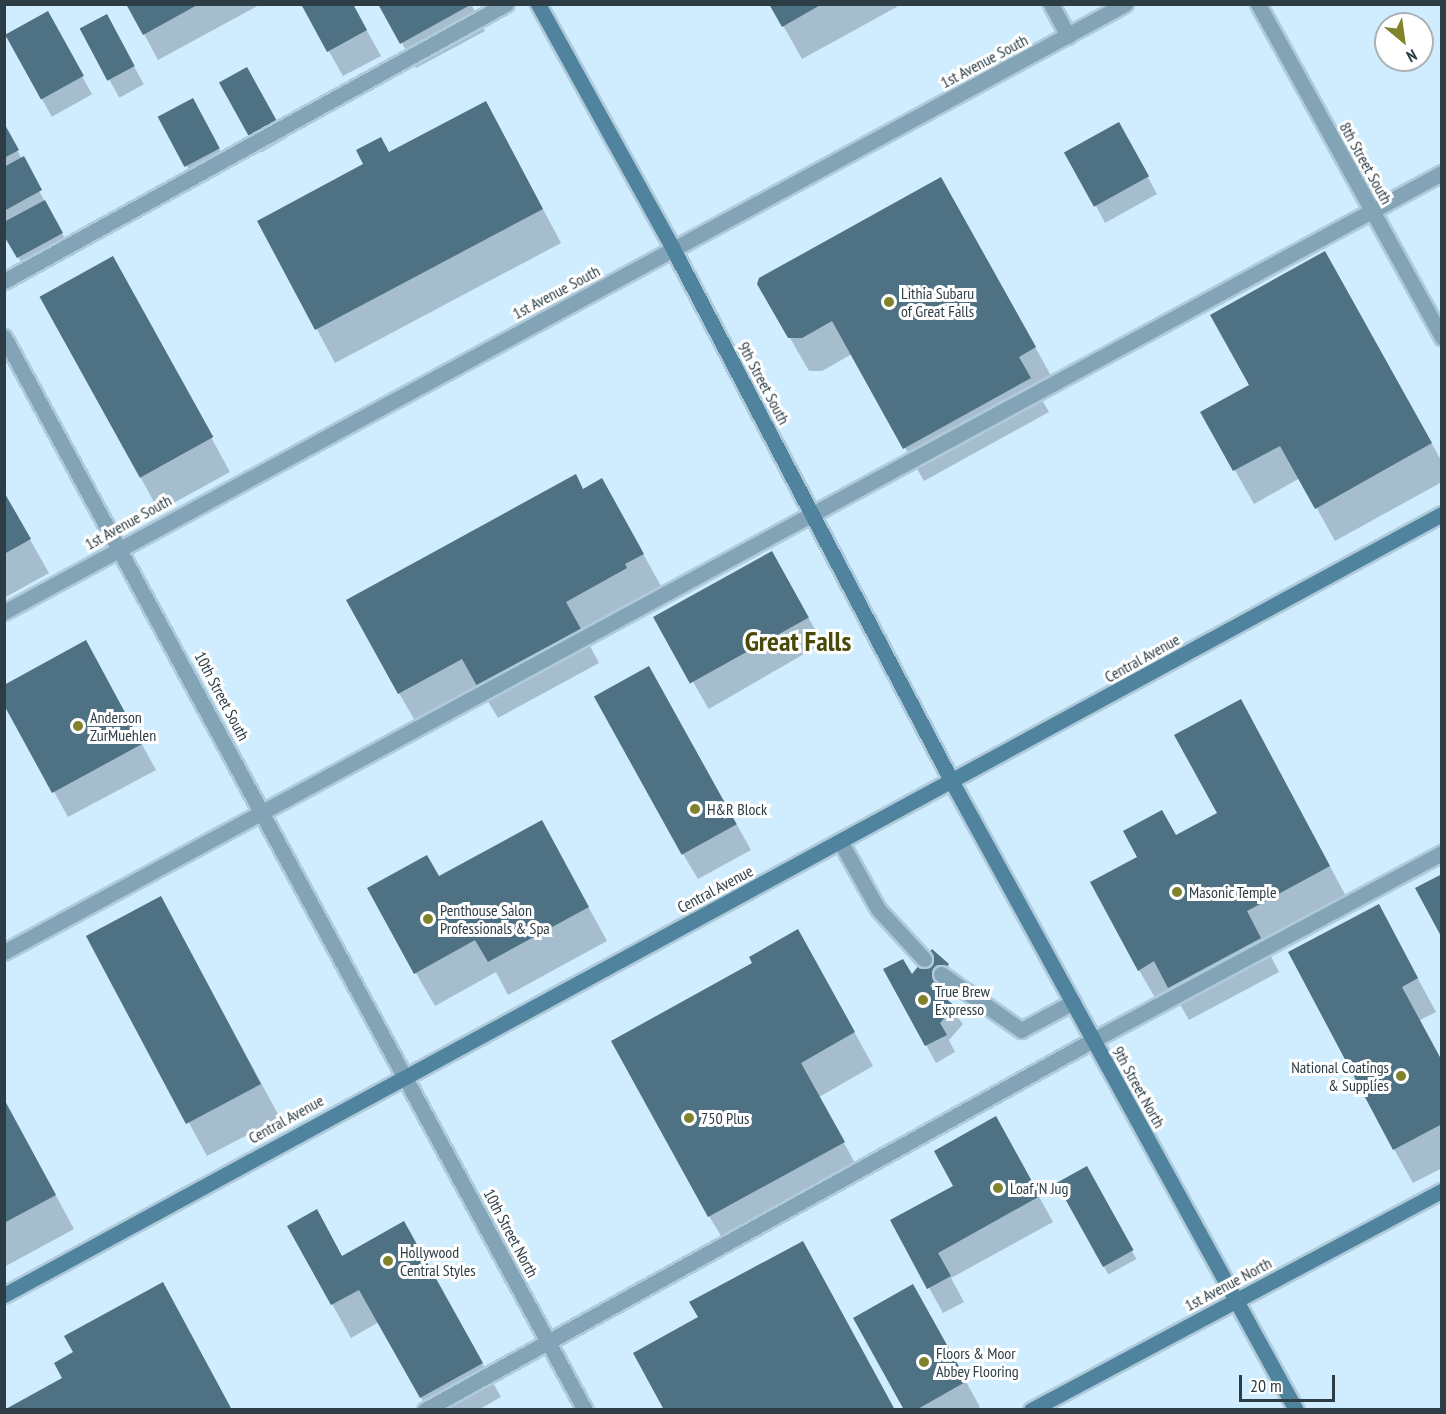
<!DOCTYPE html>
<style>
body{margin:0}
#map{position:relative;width:1446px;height:1414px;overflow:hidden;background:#cfedff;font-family:"PT Sans Narrow",sans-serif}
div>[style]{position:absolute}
.shadow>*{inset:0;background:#0003;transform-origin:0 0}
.building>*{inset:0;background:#4f7184;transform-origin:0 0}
.roads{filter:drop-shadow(2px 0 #afcada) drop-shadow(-2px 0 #afcada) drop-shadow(0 2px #afcada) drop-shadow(0 -2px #afcada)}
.lane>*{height:15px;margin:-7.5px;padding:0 7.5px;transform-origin:7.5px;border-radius:7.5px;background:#83a4b7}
.street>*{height:15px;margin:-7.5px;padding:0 7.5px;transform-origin:7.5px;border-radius:7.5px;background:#83a4b7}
.secondary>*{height:15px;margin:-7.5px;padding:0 7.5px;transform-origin:7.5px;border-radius:7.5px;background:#4f839e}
.dots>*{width:16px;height:16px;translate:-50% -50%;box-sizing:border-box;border:3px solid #fff;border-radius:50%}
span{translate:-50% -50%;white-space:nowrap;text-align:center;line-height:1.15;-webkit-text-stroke:6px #fff;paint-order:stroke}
.street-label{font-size:16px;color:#2d3d45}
.poi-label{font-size:16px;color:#2d3d45}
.left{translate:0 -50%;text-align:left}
.right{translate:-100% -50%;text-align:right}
.town-label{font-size:28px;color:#49490a;font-weight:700}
.frame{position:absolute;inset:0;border:6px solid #2d3d45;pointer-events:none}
.north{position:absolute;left:1374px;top:12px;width:60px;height:60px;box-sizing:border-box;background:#fff;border:2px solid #abb1b5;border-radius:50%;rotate:151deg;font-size:16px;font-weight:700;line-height:24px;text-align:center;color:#2d3d45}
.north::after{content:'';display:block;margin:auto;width:21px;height:27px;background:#81822c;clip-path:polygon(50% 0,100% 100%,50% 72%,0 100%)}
.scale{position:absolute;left:1239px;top:1375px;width:96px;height:27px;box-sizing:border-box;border:3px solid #2d3d45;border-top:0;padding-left:8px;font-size:18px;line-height:21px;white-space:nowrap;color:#2d3d45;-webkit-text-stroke:4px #fff;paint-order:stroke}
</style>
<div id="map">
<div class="shadow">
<i style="clip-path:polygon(128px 4px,261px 4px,158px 60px)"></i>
<i style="clip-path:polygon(302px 4px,352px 4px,381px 56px,343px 76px)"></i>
<i style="clip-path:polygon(380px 4px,471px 4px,485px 31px,416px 68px)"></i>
<i style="clip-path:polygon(771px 4px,902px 4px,802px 59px)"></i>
<i style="left:47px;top:13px;width:93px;height:46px;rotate:61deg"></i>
<i style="left:106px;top:16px;width:78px;height:28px;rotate:61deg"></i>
<i style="left:246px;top:69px;width:80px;height:29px;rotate:60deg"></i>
<i style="clip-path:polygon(202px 117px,228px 165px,196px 183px,187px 166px)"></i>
<i style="clip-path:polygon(4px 126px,71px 250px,28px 274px,4px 233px)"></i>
<i style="clip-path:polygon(504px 136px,561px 243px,335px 363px,259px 221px,389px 154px)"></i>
<i style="clip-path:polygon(1128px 141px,1157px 194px,1105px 223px,1096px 206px)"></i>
<i style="clip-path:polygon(960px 212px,1054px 381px,1037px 391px,1049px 412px,924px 481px,852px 354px,822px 371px,809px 371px,759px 284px)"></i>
<i style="clip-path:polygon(1344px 286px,1442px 462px,1442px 482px,1335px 541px,1300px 478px,1254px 504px,1202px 412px,1251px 385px)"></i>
<i style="clip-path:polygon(131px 291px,230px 472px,159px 511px,41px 296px)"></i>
<i style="clip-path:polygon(583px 491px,621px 514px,662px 588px,584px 635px,599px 663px,498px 718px,482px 691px,418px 726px,399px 693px)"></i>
<i style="clip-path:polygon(4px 494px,49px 573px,4px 598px)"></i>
<i style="left:771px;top:553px;width:104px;height:132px;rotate:60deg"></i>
<i style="clip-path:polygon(100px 668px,156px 770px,68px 817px,4px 701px)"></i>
<i style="clip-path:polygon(663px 693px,751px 850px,698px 879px,683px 854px)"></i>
<i style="clip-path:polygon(1259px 734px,1348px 900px,1265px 945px,1279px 972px,1189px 1020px,1174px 994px,1158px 1003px,1139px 970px,1176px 837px,1219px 814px)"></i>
<i style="clip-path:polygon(560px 855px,607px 941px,508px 995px,496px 972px,435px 1006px,416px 973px,439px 878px)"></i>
<i style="clip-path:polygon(179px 931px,280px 1118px,207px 1156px,88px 937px)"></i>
<i style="clip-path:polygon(1397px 940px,1436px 1012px,1420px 1020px,1442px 1061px,1442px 1168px,1413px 1183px,1394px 1149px)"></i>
<i style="clip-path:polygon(817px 964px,873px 1066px,819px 1097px,862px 1176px,729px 1249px,709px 1216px)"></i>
<i style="clip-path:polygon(948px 965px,958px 982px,943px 999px,963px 1024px,949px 1040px,955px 1052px,936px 1063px,885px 970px,912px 976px)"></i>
<i style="clip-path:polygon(4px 1100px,74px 1229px,4px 1267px)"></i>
<i style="clip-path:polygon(1010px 1144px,1053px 1222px,951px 1278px,964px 1302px,943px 1313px,892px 1221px,955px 1186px)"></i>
<i style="left:1086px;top:1168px;width:104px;height:32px;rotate:61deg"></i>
<i style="clip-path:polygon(289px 1227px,342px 1257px,423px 1256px,501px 1397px,478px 1410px,428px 1410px,379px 1322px,351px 1338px)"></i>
<i style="clip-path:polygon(927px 1311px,980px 1407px,976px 1410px,905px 1410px)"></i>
</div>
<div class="building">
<i style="clip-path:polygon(126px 4px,199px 4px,143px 35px)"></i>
<i style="clip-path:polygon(301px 4px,353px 4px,367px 30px,327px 52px)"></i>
<i style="clip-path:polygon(378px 4px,472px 4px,400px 44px)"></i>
<i style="clip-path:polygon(769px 4px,822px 4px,782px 27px)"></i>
<i style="left:48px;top:11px;width:74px;height:49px;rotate:61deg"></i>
<i style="left:107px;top:14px;width:59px;height:31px;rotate:62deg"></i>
<i style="left:247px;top:67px;width:62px;height:32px;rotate:61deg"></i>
<i style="left:193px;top:98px;width:57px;height:40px;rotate:62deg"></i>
<i style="clip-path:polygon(486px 101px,543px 209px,315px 330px,257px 221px,363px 164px,356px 150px,381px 137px,389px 152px)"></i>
<i style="left:1119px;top:122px;width:62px;height:63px;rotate:61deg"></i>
<i style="clip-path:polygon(4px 123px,19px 150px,4px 158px)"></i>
<i style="clip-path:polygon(24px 156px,42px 190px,4px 211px,4px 167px)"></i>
<i style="clip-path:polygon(941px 177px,1036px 347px,1019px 357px,1031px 378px,903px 449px,832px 321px,802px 338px,788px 338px,757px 284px,759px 278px)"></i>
<i style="clip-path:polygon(45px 200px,63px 233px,17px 258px,4px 236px,4px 222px)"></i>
<i style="clip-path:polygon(1325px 251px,1432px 443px,1315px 509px,1280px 446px,1233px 471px,1200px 412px,1249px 385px,1210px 315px)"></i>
<i style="left:113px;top:256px;width:207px;height:84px;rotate:61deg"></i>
<i style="clip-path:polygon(576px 474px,583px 489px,602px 478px,644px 554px,625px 564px,627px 568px,566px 602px,581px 629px,477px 686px,462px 659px,398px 694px,346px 600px)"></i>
<i style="clip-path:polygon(4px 492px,31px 539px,4px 554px)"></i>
<i style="left:772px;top:551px;width:76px;height:136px;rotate:61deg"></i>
<i style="clip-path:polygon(86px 640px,142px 744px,52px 793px,4px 705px,4px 685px)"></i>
<i style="left:649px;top:666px;width:181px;height:63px;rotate:61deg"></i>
<i style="clip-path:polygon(1241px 699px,1330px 866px,1247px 911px,1261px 938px,1168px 988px,1154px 961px,1138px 971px,1090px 882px,1137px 857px,1123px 831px,1162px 810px,1176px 835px,1217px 813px,1174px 735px)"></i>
<i style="clip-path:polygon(542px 820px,589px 907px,488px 962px,475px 940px,414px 974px,367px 888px,427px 855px,439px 876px)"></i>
<i style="clip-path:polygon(1442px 874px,1442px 938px,1415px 888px)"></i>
<i style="left:161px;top:896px;width:213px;height:85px;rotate:62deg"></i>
<i style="clip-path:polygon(1379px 904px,1418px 978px,1402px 987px,1442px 1061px,1442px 1124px,1393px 1150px,1288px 952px)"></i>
<i style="clip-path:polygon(798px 929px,855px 1032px,801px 1063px,845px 1142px,708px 1217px,611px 1041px,752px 963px,749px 957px)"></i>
<i style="clip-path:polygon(932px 949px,949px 964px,930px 986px,955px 1006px,940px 1023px,947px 1035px,925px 1046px,883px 969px,903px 959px,912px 974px)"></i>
<i style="clip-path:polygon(4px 1099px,56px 1195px,4px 1223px)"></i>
<i style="clip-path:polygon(996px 1116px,1040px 1196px,938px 1253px,951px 1276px,927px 1289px,890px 1220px,953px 1186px,934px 1151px)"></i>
<i style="left:1087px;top:1166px;width:96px;height:35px;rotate:61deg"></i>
<i style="clip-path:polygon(317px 1209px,342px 1256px,404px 1221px,483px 1363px,420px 1398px,359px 1290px,331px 1305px,287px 1226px)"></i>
<i style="clip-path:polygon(803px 1241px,895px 1410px,664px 1410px,633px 1353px,698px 1317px,689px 1302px)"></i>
<i style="clip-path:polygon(163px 1282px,232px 1410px,4px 1410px,62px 1378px,54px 1363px,73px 1352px,64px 1336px)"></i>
<i style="clip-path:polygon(913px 1284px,967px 1381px,916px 1410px,904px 1410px,853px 1318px)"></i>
</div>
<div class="roads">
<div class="lane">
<i style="left:1051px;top:4px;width:36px;rotate:62deg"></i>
<i style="left:4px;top:281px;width:573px;rotate:-28.89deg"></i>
<i style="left:840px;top:841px;width:78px;rotate:60.8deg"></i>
<i style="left:878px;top:909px;width:68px;rotate:47.4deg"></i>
<i style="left:4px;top:952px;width:1635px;rotate:-28.45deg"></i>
<i style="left:941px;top:974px;width:98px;rotate:35deg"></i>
<i style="left:1021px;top:1030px;width:59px;rotate:-28.3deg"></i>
<i style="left:425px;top:1410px;width:764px;rotate:-28.98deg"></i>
<i style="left:1093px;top:1040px;width:396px;rotate:-28.2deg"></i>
</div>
<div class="street">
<i style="left:1258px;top:4px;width:381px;rotate:61.1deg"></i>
<i style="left:4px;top:337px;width:1220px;rotate:61.57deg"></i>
<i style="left:4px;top:612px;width:1275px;rotate:-28.47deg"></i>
</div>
<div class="secondary">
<i style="left:538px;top:4px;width:280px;rotate:61.1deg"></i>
<i style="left:673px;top:249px;width:602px;rotate:62.37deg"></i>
<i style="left:952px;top:782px;width:716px;rotate:61.29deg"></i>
<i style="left:4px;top:1295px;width:1636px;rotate:-28.51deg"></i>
<i style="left:1031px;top:1410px;width:466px;rotate:-28.1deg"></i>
</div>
</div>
<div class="dots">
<i style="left:889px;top:302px;background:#81822c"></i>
<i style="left:78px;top:726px;background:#81822c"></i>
<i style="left:695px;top:809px;background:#81822c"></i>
<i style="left:1177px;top:892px;background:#81822c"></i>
<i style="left:428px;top:919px;background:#81822c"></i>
<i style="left:923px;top:1000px;background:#81822c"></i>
<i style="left:1401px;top:1076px;background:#81822c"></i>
<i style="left:689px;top:1118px;background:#81822c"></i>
<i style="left:998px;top:1188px;background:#81822c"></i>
<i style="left:388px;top:1261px;background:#81822c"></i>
<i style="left:924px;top:1362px;background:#81822c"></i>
</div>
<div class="street-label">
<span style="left:984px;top:61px;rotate:-28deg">1st Avenue South</span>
<span style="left:1366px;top:163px;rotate:61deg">8th Street South</span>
<span style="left:556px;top:292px;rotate:-28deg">1st Avenue South</span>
<span style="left:764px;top:383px;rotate:62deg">9th Street South</span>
<span style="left:128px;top:522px;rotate:-29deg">1st Avenue South</span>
<span style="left:1142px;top:658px;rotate:-29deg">Central Avenue</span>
<span style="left:222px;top:696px;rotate:62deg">10th Street South</span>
<span style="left:715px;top:889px;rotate:-28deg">Central Avenue</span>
<span style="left:1139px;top:1087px;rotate:61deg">9th Street North</span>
<span style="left:286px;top:1119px;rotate:-29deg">Central Avenue</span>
<span style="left:511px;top:1233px;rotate:62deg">10th Street North</span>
<span style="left:1228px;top:1284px;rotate:-28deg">1st Avenue North</span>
</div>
<div class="poi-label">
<span class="left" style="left:901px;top:302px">Lithia Subaru<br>of Great Falls</span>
<span class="left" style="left:90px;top:726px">Anderson<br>ZurMuehlen</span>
<span class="left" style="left:707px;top:809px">H&amp;R Block</span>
<span class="left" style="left:1189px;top:892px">Masonic Temple</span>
<span class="left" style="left:440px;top:919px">Penthouse Salon<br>Professionals &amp; Spa</span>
<span class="left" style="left:935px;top:1000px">True Brew<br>Expresso</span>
<span class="right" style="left:1389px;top:1076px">National Coatings<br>&amp; Supplies</span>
<span class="left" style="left:701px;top:1118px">750 Plus</span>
<span class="left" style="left:1010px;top:1188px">Loaf 'N Jug</span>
<span class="left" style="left:400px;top:1261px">Hollywood<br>Central Styles</span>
<span class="left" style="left:936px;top:1362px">Floors &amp; Moor<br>Abbey Flooring</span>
</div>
<div class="town-label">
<span style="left:798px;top:641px">Great Falls</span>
</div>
<div class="frame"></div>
<div class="north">N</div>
<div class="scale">20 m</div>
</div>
